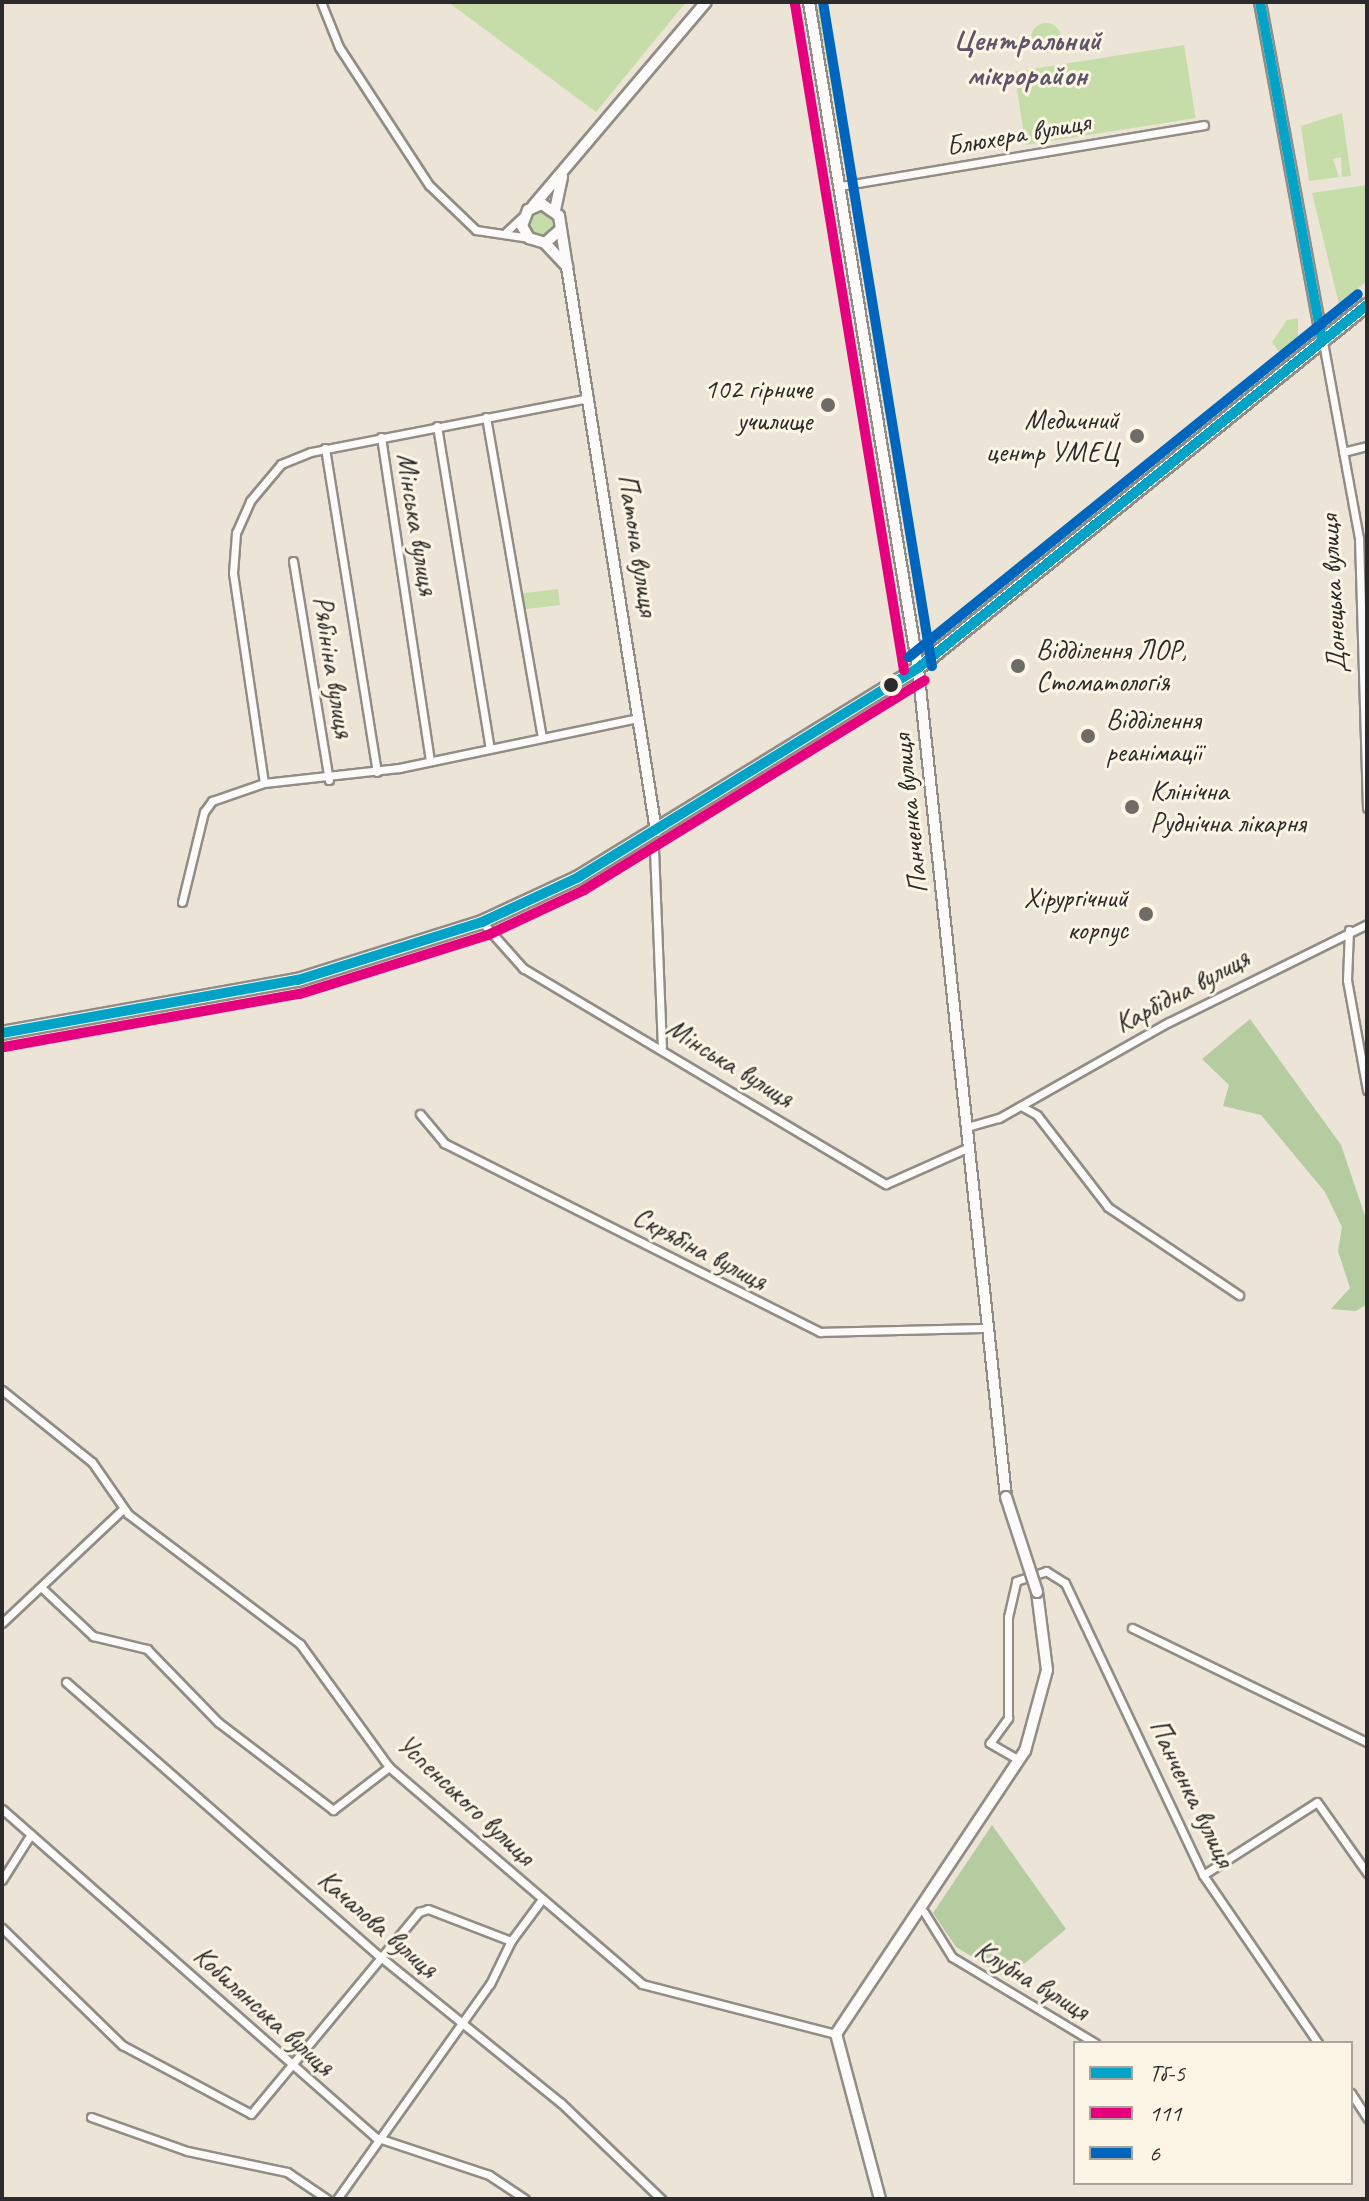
<!DOCTYPE html>
<meta charset="utf-8">
<style>
body{margin:0}
#map{position:relative;width:1369px;height:2201px;overflow:hidden;background:#ece4d6;font-family:Caveat,sans-serif}
div>[style]{position:absolute}
.green>*{inset:0;background:#c7dda9;transform-origin:0 0}
.round{border-radius:50%}
.forest>*{inset:0;background:#b4cc9f}
.roads{filter:drop-shadow(2px 0 #918d86) drop-shadow(-2px 0 #918d86) drop-shadow(0 2px #918d86) drop-shadow(0 -2px #918d86)}
.street>*{height:7px;margin:-3.5px;padding:0 3.5px;transform-origin:3.5px;border-radius:3.5px;background:#fcfbf9}
.secondary>*{height:10px;margin:-5px;padding:0 5px;transform-origin:5px;border-radius:5px;background:#fcfbf9}
.primary>*{height:12px;margin:-6px;padding:0 6px;transform-origin:6px;border-radius:6px;background:#fcfbf9}
.bridges{filter:drop-shadow(2px 0 #918d86) drop-shadow(-2px 0 #918d86) drop-shadow(0 2px #918d86) drop-shadow(0 -2px #918d86)}
.secondary-bridge>*{height:10px;margin:-5px;padding:0 5px;transform-origin:5px;border-radius:5px;background:#fcfbf9}
.bus-1>*{height:10px;margin:-5px;padding:0 5px;transform-origin:5px;border-radius:5px;background:#02a3c6}
.bus-2>*{height:10px;margin:-5px;padding:0 5px;transform-origin:5px;border-radius:5px;background:#e5007d}
.bus-3>*{height:10px;margin:-5px;padding:0 5px;transform-origin:5px;border-radius:5px;background:#0065bd}
.dots>*{width:22px;height:22px;translate:-50% -50%;box-sizing:border-box;border:4px solid #fcf5e5;border-radius:50%}
span{translate:-50% -50%;white-space:nowrap;text-align:center;line-height:1.15;-webkit-text-stroke:6px #fcf5e5;paint-order:stroke}
.street-label{font-size:28px;color:#2b2b2b}
.poi-label{font-size:28px;color:#2b2b2b}
.right{translate:-100% -50%;text-align:right}
.left{translate:0 -50%;text-align:left}
.neighbourhood-label{font-size:30px;color:#5f5568;font-weight:700}
.frame{position:absolute;inset:0;border:4px solid #2b2b2b;pointer-events:none}
.legend{position:absolute;left:1073px;top:2041px;width:280px;height:144px;box-sizing:border-box;background:#fcf5e5;border:2px solid #a8a49b;margin:0;padding:10px 14px;list-style:none;font-size:24px;color:#2b2b2b}
.legend li{display:flex;align-items:center;gap:16px;height:40px}
.legend b{width:40px;border:2px solid #a8a49b}
</style>
<div id="map">
<div class="green">
<i style="clip-path:polygon(448px 2px,686px 2px,596px 112px)"></i>
<i style="clip-path:polygon(828px 5px,855px 175px,847px 177px,817px 6px)"></i>
<i class="round" style="left:1031px;top:23px;width:30px;height:30px"></i>
<i style="left:1184px;top:45px;width:74px;height:172px;rotate:81deg"></i>
<i style="clip-path:polygon(1342px 113px,1351px 176px,1342px 177px,1341px 157px,1333px 159px,1339px 177px,1309px 181px,1301px 126px)"></i>
<i style="clip-path:polygon(1367px 185px,1367px 281px,1339px 304px,1312px 193px)"></i>
<i class="round" style="left:528px;top:210px;width:28px;height:28px"></i>
<i style="clip-path:polygon(1298px 318px,1298px 339px,1280px 353px,1272px 342px,1287px 320px)"></i>
<i style="left:558px;top:589px;width:16px;height:37px;rotate:83deg"></i>
</div>
<div class="forest">
<i style="clip-path:polygon(1250px 1019px,1341px 1145px,1367px 1222px,1367px 1304px,1356px 1311px,1331px 1309px,1350px 1288px,1338px 1251px,1342px 1227px,1325px 1192px,1261px 1115px,1223px 1106px,1229px 1085px,1202px 1059px)"></i>
<i style="clip-path:polygon(992px 1825px,1066px 1929px,1007px 1978px,956px 1947px,933px 1913px)"></i>
</div>
<div class="roads">
<div class="street">
<i style="left:321px;top:2px;width:48px;rotate:68.2deg"></i>
<i style="left:339px;top:47px;width:165px;rotate:56.9deg"></i>
<i style="left:429px;top:185px;width:65px;rotate:43.8deg"></i>
<i style="left:476px;top:230px;width:54px;rotate:8.6deg"></i>
<i style="left:840px;top:186px;width:369px;rotate:-9.5deg"></i>
<i style="left:506px;top:232px;width:25px;rotate:-43deg"></i>
<i style="left:1323px;top:342px;width:199px;rotate:79.6deg"></i>
<i style="left:1359px;top:538px;width:270px;rotate:88.3deg"></i>
<i style="left:486px;top:417px;width:325px;rotate:80.1deg"></i>
<i style="left:437px;top:426px;width:327px;rotate:80.7deg"></i>
<i style="left:381px;top:437px;width:328px;rotate:81.4deg"></i>
<i style="left:325px;top:448px;width:328px;rotate:80.9deg"></i>
<i style="left:1343px;top:452px;width:25px;rotate:-14deg"></i>
<i style="left:293px;top:561px;width:222px;rotate:80.7deg"></i>
<i style="left:264px;top:783px;width:136px;rotate:-6.3deg"></i>
<i style="left:399px;top:768px;width:245px;rotate:-11.8deg"></i>
<i style="left:654px;top:849px;width:198px;rotate:87.7deg"></i>
<i style="left:182px;top:902px;width:93px;rotate:-76.3deg"></i>
<i style="left:204px;top:812px;width:14px;rotate:-54deg"></i>
<i style="left:212px;top:801px;width:55px;rotate:-19.1deg"></i>
<i style="left:264px;top:783px;width:212px;rotate:-98.4deg"></i>
<i style="left:233px;top:573px;width:40px;rotate:-85.7deg"></i>
<i style="left:236px;top:533px;width:35px;rotate:-66deg"></i>
<i style="left:250px;top:501px;width:48px;rotate:-50deg"></i>
<i style="left:281px;top:464px;width:32px;rotate:-22deg"></i>
<i style="left:311px;top:452px;width:283px;rotate:-11deg"></i>
<i style="left:482px;top:922px;width:62px;rotate:48.3deg"></i>
<i style="left:523px;top:968px;width:422px;rotate:30.8deg"></i>
<i style="left:886px;top:1184px;width:91px;rotate:-24deg"></i>
<i style="left:1349px;top:930px;width:50px;rotate:92.3deg"></i>
<i style="left:1347px;top:980px;width:112px;rotate:79.7deg"></i>
<i style="left:1021px;top:1106px;width:18px;rotate:29deg"></i>
<i style="left:1037px;top:1115px;width:116px;rotate:52.3deg"></i>
<i style="left:1108px;top:1207px;width:158px;rotate:33.9deg"></i>
<i style="left:420px;top:1114px;width:38px;rotate:50deg"></i>
<i style="left:444px;top:1143px;width:421px;rotate:26.7deg"></i>
<i style="left:820px;top:1332px;width:169px;rotate:-1.4deg"></i>
<i style="left:967px;top:1127px;width:33px;rotate:-16deg"></i>
<i style="left:999px;top:1118px;width:195px;rotate:-29.5deg"></i>
<i style="left:1169px;top:1022px;width:221px;rotate:-26.3deg"></i>
<i style="left:2px;top:1390px;width:115px;rotate:38.7deg"></i>
<i style="left:92px;top:1462px;width:63px;rotate:55.3deg"></i>
<i style="left:128px;top:1514px;width:216px;rotate:37.1deg"></i>
<i style="left:300px;top:1644px;width:152px;rotate:54.1deg"></i>
<i style="left:389px;top:1767px;width:333px;rotate:40.6deg"></i>
<i style="left:642px;top:1984px;width:200px;rotate:14.5deg"></i>
<i style="left:43px;top:1589px;width:69px;rotate:43.2deg"></i>
<i style="left:93px;top:1636px;width:56px;rotate:13.5deg"></i>
<i style="left:147px;top:1649px;width:102px;rotate:45.8deg"></i>
<i style="left:218px;top:1722px;width:145px;rotate:37.4deg"></i>
<i style="left:333px;top:1810px;width:71px;rotate:-37.5deg"></i>
<i style="left:2px;top:1623px;width:166px;rotate:-43.3deg"></i>
<i style="left:1132px;top:1628px;width:261px;rotate:25.9deg"></i>
<i style="left:66px;top:1682px;width:415px;rotate:41.2deg"></i>
<i style="left:378px;top:1955px;width:235px;rotate:39deg"></i>
<i style="left:561px;top:2103px;width:139px;rotate:43.8deg"></i>
<i style="left:1019px;top:1760px;width:34px;rotate:-150deg"></i>
<i style="left:990px;top:1743px;width:31px;rotate:-54deg"></i>
<i style="left:1008px;top:1718px;width:101px;rotate:-90deg"></i>
<i style="left:1008px;top:1617px;width:37px;rotate:-77deg"></i>
<i style="left:1016px;top:1581px;width:32px;rotate:-18deg"></i>
<i style="left:1046px;top:1571px;width:22px;rotate:32deg"></i>
<i style="left:1065px;top:1583px;width:323px;rotate:64.7deg"></i>
<i style="left:1203px;top:1875px;width:204px;rotate:55.6deg"></i>
<i style="left:2px;top:1809px;width:497px;rotate:41.3deg"></i>
<i style="left:375px;top:2137px;width:120px;rotate:18.4deg"></i>
<i style="left:489px;top:2175px;width:43px;rotate:33.7deg"></i>
<i style="left:1203px;top:1875px;width:135px;rotate:-32.6deg"></i>
<i style="left:1317px;top:1802px;width:87px;rotate:54.8deg"></i>
<i style="left:2px;top:1880px;width:54px;rotate:-57.8deg"></i>
<i style="left:924px;top:1912px;width:53px;rotate:58.1deg"></i>
<i style="left:952px;top:1957px;width:167px;rotate:31deg"></i>
<i style="left:2px;top:1928px;width:168px;rotate:44.3deg"></i>
<i style="left:122px;top:2045px;width:146px;rotate:28.1deg"></i>
<i style="left:251px;top:2114px;width:263px;rotate:-50.3deg"></i>
<i style="left:419px;top:1912px;width:9px;rotate:-18deg"></i>
<i style="left:428px;top:1909px;width:89px;rotate:21.1deg"></i>
<i style="left:511px;top:1941px;width:49px;rotate:-53.4deg"></i>
<i style="left:1351px;top:2093px;width:30px;rotate:57deg"></i>
<i style="left:91px;top:2117px;width:102px;rotate:19.5deg"></i>
<i style="left:187px;top:2151px;width:102px;rotate:11.9deg"></i>
<i style="left:287px;top:2172px;width:48px;rotate:34deg"></i>
<i style="left:337px;top:2199px;width:264px;rotate:-54.6deg"></i>
<i style="left:490px;top:1984px;width:48px;rotate:-64deg"></i>
</div>
<div class="secondary">
<i style="left:809px;top:2px;width:675px;rotate:80.71deg"></i>
<i style="left:918px;top:668px;width:834px;rotate:83.94deg"></i>
<i style="left:1260px;top:2px;width:343px;rotate:79.6deg"></i>
<i style="left:533px;top:206px;width:267px;rotate:-49.7deg"></i>
<i style="left:555px;top:210px;width:34px;rotate:-78deg"></i>
<i style="left:545px;top:243px;width:33px;rotate:47deg"></i>
<i style="left:567px;top:267px;width:52px;rotate:-98.9deg"></i>
<i style="left:559px;top:216px;width:21px;rotate:-145deg"></i>
<i style="left:542px;top:204px;width:15px;rotate:157deg"></i>
<i style="left:528px;top:210px;width:17px;rotate:111deg"></i>
<i style="left:522px;top:226px;width:14px;rotate:60deg"></i>
<i style="left:529px;top:238px;width:17px;rotate:17deg"></i>
<i style="left:545px;top:243px;width:20px;rotate:-41deg"></i>
<i style="left:567px;top:267px;width:571px;rotate:81.03deg"></i>
<i style="left:880px;top:2199px;width:171px;rotate:-104.9deg"></i>
<i style="left:836px;top:2034px;width:340px;rotate:-56.3deg"></i>
<i style="left:1025px;top:1751px;width:84px;rotate:-74.8deg"></i>
<i style="left:1047px;top:1670px;width:79px;rotate:-97.3deg"></i>
</div>
<div class="primary">
<i style="left:2px;top:1033px;width:301px;rotate:-10.2deg"></i>
<i style="left:298px;top:980px;width:193px;rotate:-17.5deg"></i>
<i style="left:482px;top:922px;width:105px;rotate:-24.9deg"></i>
<i style="left:577px;top:878px;width:400px;rotate:-31.6deg"></i>
<i style="left:918px;top:668px;width:577px;rotate:-38.95deg"></i>
</div>
</div>
<div class="bridges">
<div class="secondary-bridge">
<i style="left:1006px;top:1497px;width:100px;rotate:71.9deg"></i>
</div>
</div>
<div class="bus-1">
<i style="left:1260px;top:2px;width:343px;rotate:79.6deg"></i>
<i style="left:2px;top:1033px;width:301px;rotate:-10.2deg"></i>
<i style="left:298px;top:980px;width:193px;rotate:-17.5deg"></i>
<i style="left:482px;top:922px;width:105px;rotate:-24.9deg"></i>
<i style="left:577px;top:878px;width:400px;rotate:-31.6deg"></i>
<i style="left:918px;top:668px;width:577px;rotate:-38.95deg"></i>
</div>
<div class="bus-2">
<i style="left:795px;top:4px;width:675px;rotate:80.71deg"></i>
<i style="left:4px;top:1047px;width:301px;rotate:-10.2deg"></i>
<i style="left:300px;top:994px;width:197px;rotate:-17.4deg"></i>
<i style="left:488px;top:935px;width:106px;rotate:-25.1deg"></i>
<i style="left:584px;top:890px;width:400px;rotate:-31.6deg"></i>
</div>
<div class="bus-3">
<i style="left:823px;top:2px;width:673px;rotate:80.68deg"></i>
<i style="left:909px;top:657px;width:577px;rotate:-38.95deg"></i>
</div>
<div class="dots">
<i style="left:828px;top:405px;background:#6f6c67"></i>
<i style="left:1137px;top:436px;background:#6f6c67"></i>
<i style="left:1018px;top:666px;background:#6f6c67"></i>
<i style="left:891px;top:685px;background:#2b2b2b"></i>
<i style="left:1088px;top:736px;background:#6f6c67"></i>
<i style="left:1132px;top:807px;background:#6f6c67"></i>
<i style="left:1146px;top:914px;background:#6f6c67"></i>
</div>
<div class="street-label">
<span style="left:1018px;top:134px;rotate:-10deg">Блюхера вулиця</span>
<span style="left:417px;top:524px;rotate:81deg">Мінська вулиця</span>
<span style="left:638px;top:545px;rotate:81deg">Патона вулиця</span>
<span style="left:1333px;top:594px;rotate:-93deg">Донецька вулиця</span>
<span style="left:333px;top:667px;rotate:81deg">Рябініна вулиця</span>
<span style="left:910px;top:814px;rotate:-96deg">Панченка вулиця</span>
<span style="left:1182px;top:991px;rotate:-28deg">Карбідна вулиця</span>
<span style="left:730px;top:1063px;rotate:32deg">Мінська вулиця</span>
<span style="left:700px;top:1249px;rotate:28deg">Скрябіна вулиця</span>
<span style="left:1192px;top:1793px;rotate:64deg">Панченка вулиця</span>
<span style="left:466px;top:1800px;rotate:43deg">Успенського вулиця</span>
<span style="left:378px;top:1924px;rotate:41deg">Качалова вулиця</span>
<span style="left:1032px;top:1980px;rotate:31deg">Клубна вулиця</span>
<span style="left:264px;top:2011px;rotate:42deg">Кобилянська вулиця</span>
</div>
<div class="poi-label">
<span class="right" style="left:812px;top:405px">102 гірниче<br>училище</span>
<span class="right" style="left:1119px;top:436px">Медичний<br>центр УМЕЦ</span>
<span class="left" style="left:1036px;top:666px">Відділення ЛОР,<br>Стоматологія</span>
<span class="left" style="left:1106px;top:736px">Відділення<br>реанімації</span>
<span class="left" style="left:1150px;top:807px">Клінічна<br>Руднічна лікарня</span>
<span class="right" style="left:1128px;top:914px">Хірургічний<br>корпус</span>
</div>
<div class="neighbourhood-label">
<span style="left:1027px;top:57px">Центральний<br>мікрорайон</span>
</div>
<div class="frame"></div>
<ul class="legend">
<li><b style="height:10px;background:#02a3c6"></b>Тб-5</li>
<li><b style="height:10px;background:#e5007d"></b>111</li>
<li><b style="height:10px;background:#0065bd"></b>6</li>
</ul>
</div>
